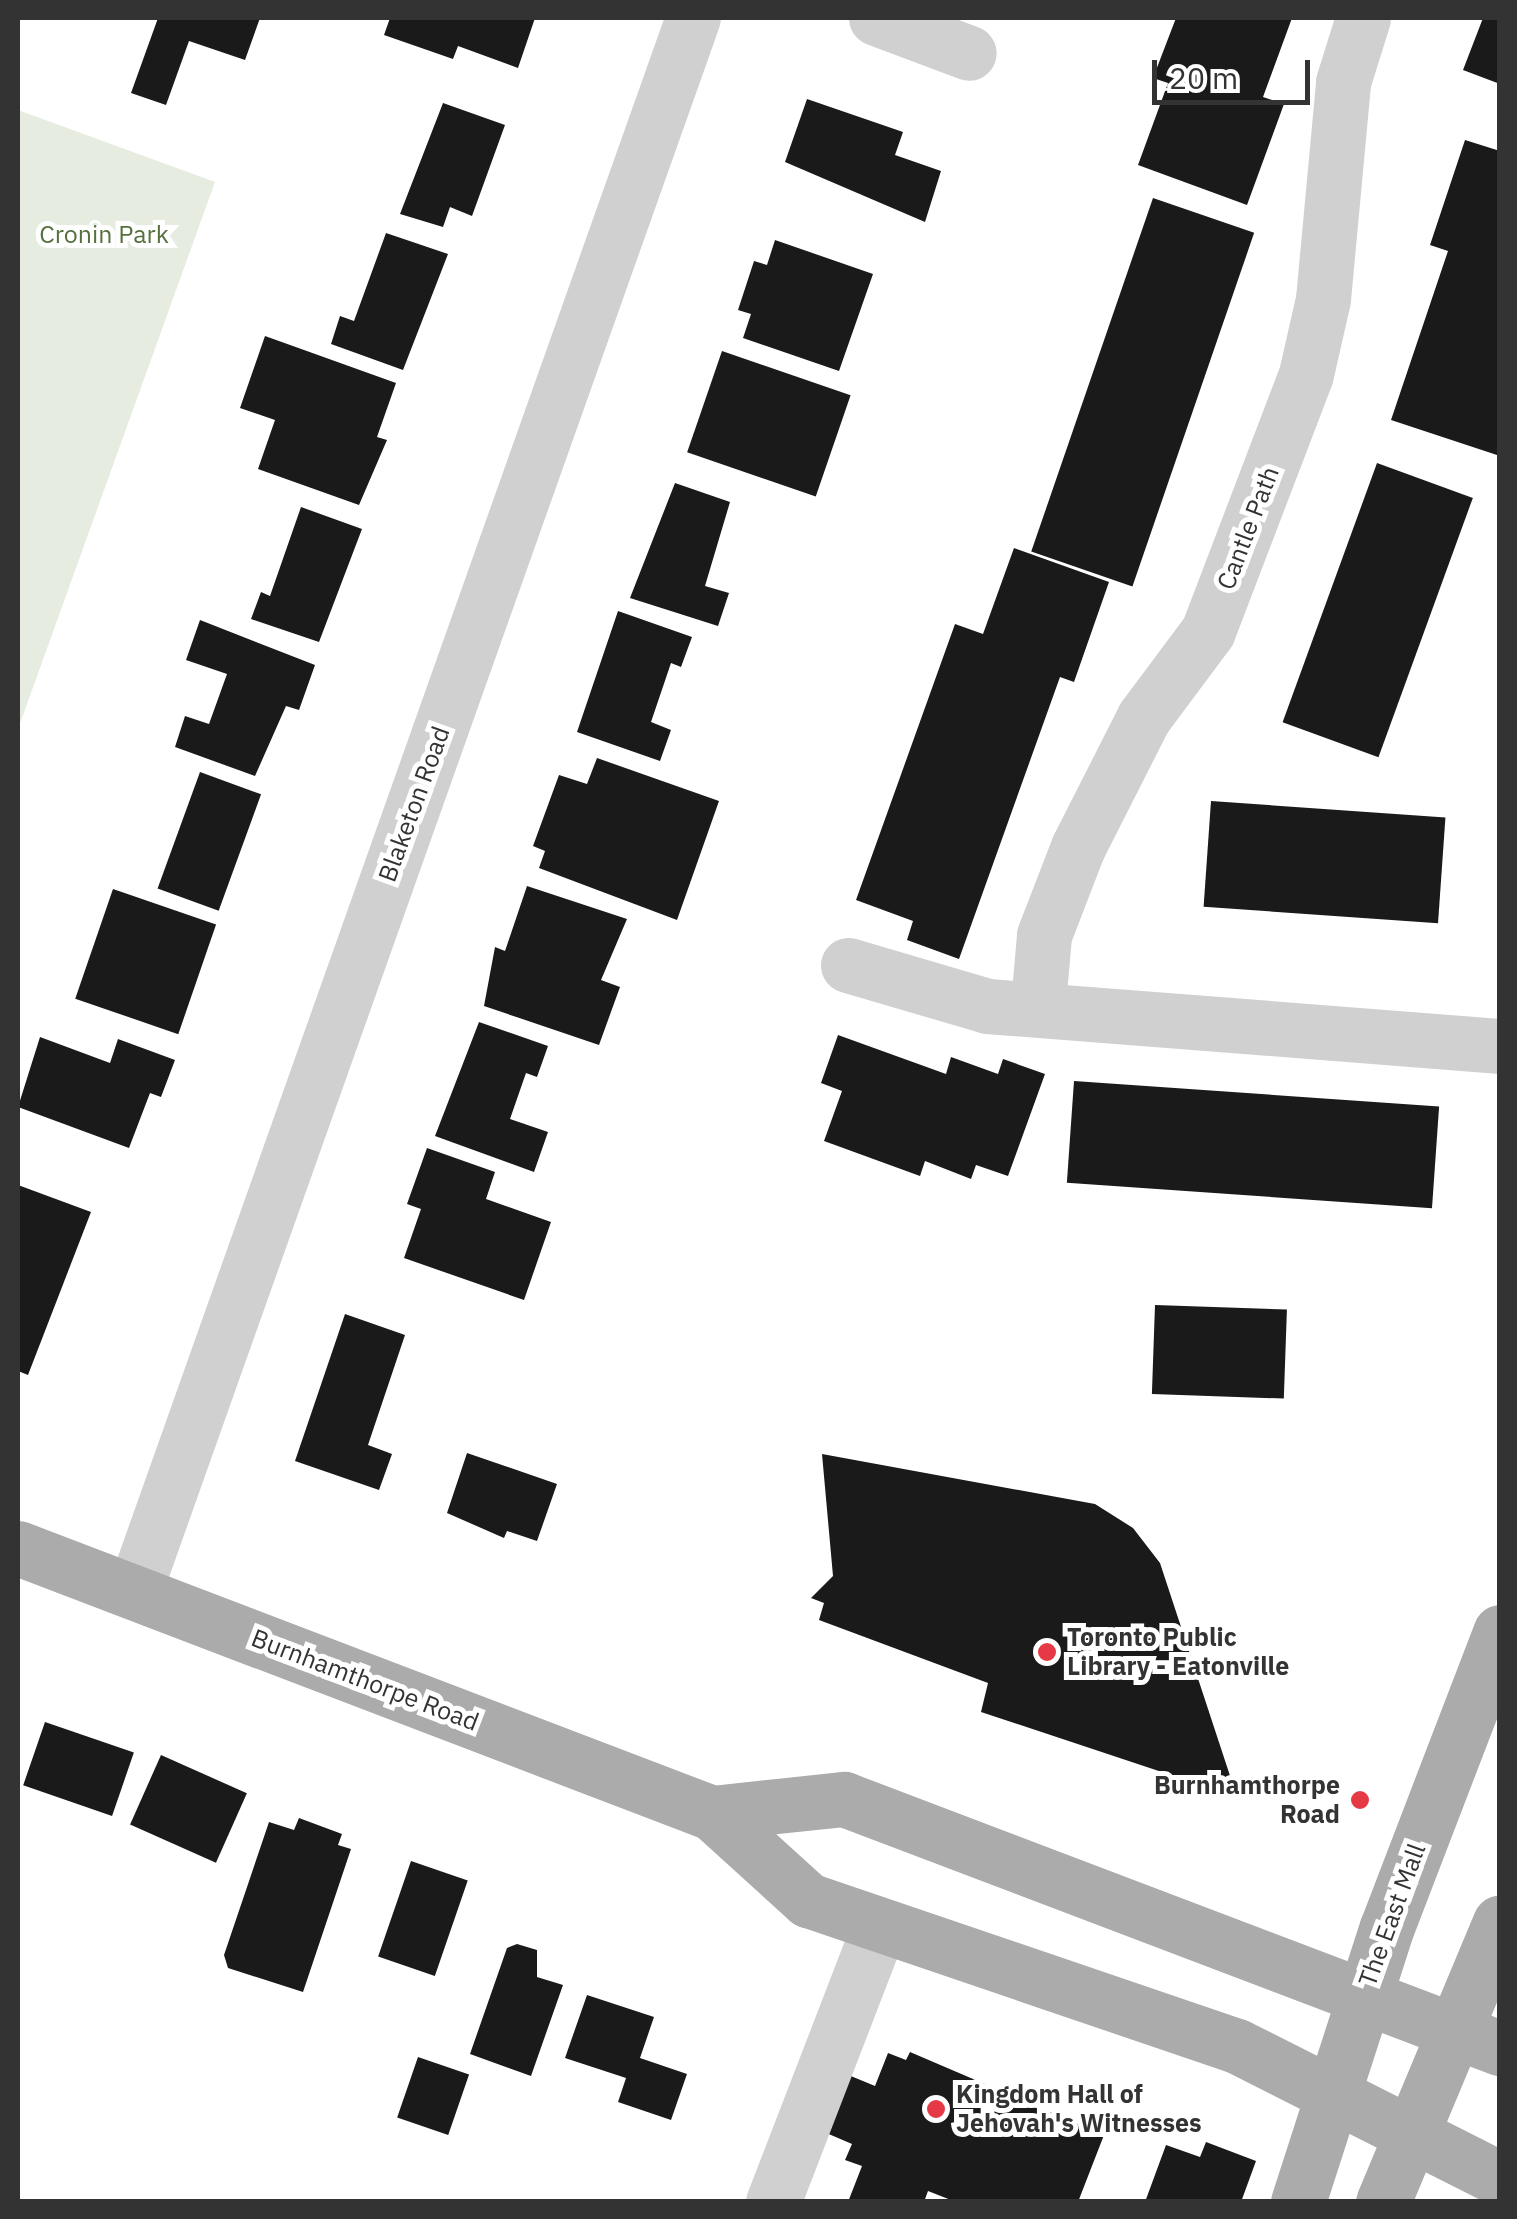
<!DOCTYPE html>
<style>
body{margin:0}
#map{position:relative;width:1517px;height:2219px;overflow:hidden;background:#fff;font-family:"IBM Plex Sans",sans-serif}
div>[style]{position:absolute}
.green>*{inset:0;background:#e6ecdf}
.building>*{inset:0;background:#1a1a1a;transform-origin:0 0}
.minor>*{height:55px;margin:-27.5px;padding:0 27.5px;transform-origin:27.5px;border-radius:27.5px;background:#d0d0d0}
.major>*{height:55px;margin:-27.5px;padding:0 27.5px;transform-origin:27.5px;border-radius:27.5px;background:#ababab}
.dots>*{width:28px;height:28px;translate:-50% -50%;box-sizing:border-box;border:5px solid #fff;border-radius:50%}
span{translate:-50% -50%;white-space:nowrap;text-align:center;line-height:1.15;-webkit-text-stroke:10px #fff;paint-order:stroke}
.park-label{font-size:25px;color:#56703f}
.street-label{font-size:25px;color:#333}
.poi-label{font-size:25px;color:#333;font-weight:700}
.left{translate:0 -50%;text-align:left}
.right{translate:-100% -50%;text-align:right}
.frame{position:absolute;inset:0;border:20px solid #333;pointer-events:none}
.scale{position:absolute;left:1152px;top:60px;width:158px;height:45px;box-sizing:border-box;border:5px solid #333;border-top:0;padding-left:12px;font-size:30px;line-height:35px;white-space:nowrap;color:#333;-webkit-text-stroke:8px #fff;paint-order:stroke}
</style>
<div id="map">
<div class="green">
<i style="clip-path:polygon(18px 110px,215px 182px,18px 729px)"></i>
</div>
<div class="building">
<i style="clip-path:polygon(158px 18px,260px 18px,245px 60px,189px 41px,166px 105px,131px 93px)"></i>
<i style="clip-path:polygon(390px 18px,535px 18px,518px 68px,458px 46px,453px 59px,384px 35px)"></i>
<i style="clip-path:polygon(1176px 18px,1292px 18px,1263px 97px,1284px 104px,1247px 205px,1138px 165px,1168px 83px,1153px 78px)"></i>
<i style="clip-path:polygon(1483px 18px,1500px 18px,1500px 84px,1463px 70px)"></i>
<i style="clip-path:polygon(807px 99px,903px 132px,895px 155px,941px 171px,925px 222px,785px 162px)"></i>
<i style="clip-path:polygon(443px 103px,505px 125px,472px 216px,450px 207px,443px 227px,400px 214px)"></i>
<i style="clip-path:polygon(1465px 140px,1500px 151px,1500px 456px,1391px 420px,1448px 251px,1430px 245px)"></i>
<i style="left:1153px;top:198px;width:107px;height:374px;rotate:19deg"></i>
<i style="clip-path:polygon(386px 233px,448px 254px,403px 370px,331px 344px,340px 316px,354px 321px)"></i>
<i style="clip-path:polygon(775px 240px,873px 274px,839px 371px,743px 338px,751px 314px,738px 310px,754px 261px,767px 265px)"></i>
<i style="clip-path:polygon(265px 336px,396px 383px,377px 437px,387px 440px,359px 505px,258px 469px,275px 420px,240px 408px)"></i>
<i style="left:722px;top:351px;width:136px;height:107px;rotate:19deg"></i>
<i style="left:1377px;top:463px;width:102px;height:276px;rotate:20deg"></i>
<i style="clip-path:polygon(675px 483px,730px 502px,705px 586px,729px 593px,718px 626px,630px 598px)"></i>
<i style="clip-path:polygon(301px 507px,362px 529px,319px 642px,251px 619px,261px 592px,270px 596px)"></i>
<i style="clip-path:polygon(1014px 548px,1109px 582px,1074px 682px,1060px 677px,959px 959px,907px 940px,913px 921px,856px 900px,955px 624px,983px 634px)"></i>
<i style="clip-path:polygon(618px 611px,692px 637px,681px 667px,671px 663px,651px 722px,671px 730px,660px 761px,577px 732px)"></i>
<i style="clip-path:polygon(200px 620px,315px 665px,299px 710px,286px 706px,255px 776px,175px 747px,185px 716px,209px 724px,227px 674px,186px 660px)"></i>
<i style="clip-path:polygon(597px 758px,719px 801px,677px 920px,539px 868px,545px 851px,533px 846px,559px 775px,587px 784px)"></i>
<i style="left:200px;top:772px;width:65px;height:124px;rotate:20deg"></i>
<i style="left:1211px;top:801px;width:235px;height:106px;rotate:4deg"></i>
<i style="clip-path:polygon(527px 886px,627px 919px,601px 980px,620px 987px,599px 1045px,484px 1006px,495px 947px,505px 951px)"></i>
<i style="left:113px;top:889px;width:109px;height:116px;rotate:19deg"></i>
<i style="clip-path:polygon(479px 1022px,548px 1046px,537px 1077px,526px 1073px,510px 1119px,548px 1132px,534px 1172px,435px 1136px)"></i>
<i style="clip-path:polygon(838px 1035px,946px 1074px,951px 1057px,998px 1074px,1003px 1059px,1045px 1074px,1008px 1176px,976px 1165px,971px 1179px,925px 1161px,920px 1176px,824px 1141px,842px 1091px,821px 1083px)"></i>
<i style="clip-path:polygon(40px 1037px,110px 1063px,118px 1039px,175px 1060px,161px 1097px,150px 1093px,129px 1148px,18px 1107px)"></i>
<i style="left:1074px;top:1081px;width:366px;height:102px;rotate:4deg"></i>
<i style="clip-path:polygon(427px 1148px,495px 1172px,486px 1199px,551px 1222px,524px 1300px,404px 1258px,421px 1209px,407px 1204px)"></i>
<i style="clip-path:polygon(18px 1185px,91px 1212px,28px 1375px,18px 1371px)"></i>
<i style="left:1155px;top:1305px;width:132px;height:89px;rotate:2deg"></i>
<i style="clip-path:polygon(345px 1314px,405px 1335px,368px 1445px,392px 1454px,379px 1490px,295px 1461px)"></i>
<i style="clip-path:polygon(467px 1453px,557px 1484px,537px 1541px,507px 1531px,504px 1538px,447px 1513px)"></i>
<i style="clip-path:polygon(822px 1454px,1095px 1504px,1133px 1528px,1160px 1563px,1237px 1797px,981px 1712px,988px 1683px,819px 1620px,824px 1603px,811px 1598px,833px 1576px)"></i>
<i style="left:45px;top:1722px;width:94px;height:67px;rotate:19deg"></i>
<i style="left:161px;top:1755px;width:94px;height:76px;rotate:24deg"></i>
<i style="clip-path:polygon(299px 1818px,342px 1834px,338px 1845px,351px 1849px,303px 1992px,228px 1968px,224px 1955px,269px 1822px,294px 1830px)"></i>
<i style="left:411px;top:1861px;width:60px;height:101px;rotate:19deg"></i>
<i style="clip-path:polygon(517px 1944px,537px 1950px,537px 1977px,563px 1985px,531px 2076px,470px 2054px,507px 1948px)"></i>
<i style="clip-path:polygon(587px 1995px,654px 2017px,640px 2058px,687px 2074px,671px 2120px,618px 2102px,626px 2078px,565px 2058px)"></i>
<i style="clip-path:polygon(910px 2052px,1104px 2135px,1078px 2202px,956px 2202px,928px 2191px,924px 2202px,848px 2202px,862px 2166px,845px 2160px,852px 2144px,824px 2132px,846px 2074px,875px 2086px,888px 2053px,906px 2060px)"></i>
<i style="left:418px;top:2057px;width:54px;height:64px;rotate:19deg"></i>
<i style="clip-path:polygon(1206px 2142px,1256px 2161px,1241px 2202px,1145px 2202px,1166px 2145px,1200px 2157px)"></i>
</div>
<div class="minor">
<i style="left:876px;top:18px;width:99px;rotate:20.6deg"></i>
<i style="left:848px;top:965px;width:145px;rotate:16.4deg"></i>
<i style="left:987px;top:1006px;width:515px;rotate:4.46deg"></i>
<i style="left:1038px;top:1004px;width:69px;rotate:-85deg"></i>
<i style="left:1044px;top:935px;width:94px;rotate:-68.9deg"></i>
<i style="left:1078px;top:847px;width:146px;rotate:-63.1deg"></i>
<i style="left:1144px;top:717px;width:107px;rotate:-53.3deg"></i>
<i style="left:1208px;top:631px;width:275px;rotate:-69.1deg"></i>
<i style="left:1306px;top:374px;width:77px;rotate:-77.2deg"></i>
<i style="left:1323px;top:299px;width:218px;rotate:-84.7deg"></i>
<i style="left:1343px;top:82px;width:67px;rotate:-72.6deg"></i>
<i style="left:135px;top:1589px;width:1667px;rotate:-70.45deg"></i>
<i style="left:773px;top:2202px;width:294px;rotate:-68.9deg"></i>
</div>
<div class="major">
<i style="left:18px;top:1548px;width:743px;rotate:20.9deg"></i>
<i style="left:712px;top:1813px;width:130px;rotate:42.2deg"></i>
<i style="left:808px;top:1900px;width:453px;rotate:18.8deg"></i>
<i style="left:1237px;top:2046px;width:295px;rotate:26.8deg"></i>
<i style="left:712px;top:1813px;width:133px;rotate:-6.1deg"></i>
<i style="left:844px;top:1799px;width:702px;rotate:20.79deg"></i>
<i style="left:1298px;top:2202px;width:289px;rotate:-72.1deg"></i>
<i style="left:1387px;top:1927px;width:316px;rotate:-69deg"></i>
<i style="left:1383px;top:2202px;width:303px;rotate:-67.3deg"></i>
</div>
<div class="dots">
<i style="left:1047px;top:1652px;background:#e63946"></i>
<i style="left:1360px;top:1800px;background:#e63946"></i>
<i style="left:936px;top:2109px;background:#e63946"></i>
</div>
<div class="park-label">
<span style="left:104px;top:234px">Cronin Park</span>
</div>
<div class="street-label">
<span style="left:1248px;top:528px;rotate:-69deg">Cantle Path</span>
<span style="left:414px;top:804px;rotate:-70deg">Blaketon Road</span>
<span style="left:365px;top:1680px;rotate:21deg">Burnhamthorpe Road</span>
<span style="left:1392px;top:1915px;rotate:-70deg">The East Mall</span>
</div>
<div class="poi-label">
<span class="left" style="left:1067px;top:1652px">Toronto Public<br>Library - Eatonville</span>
<span class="right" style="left:1340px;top:1800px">Burnhamthorpe<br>Road</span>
<span class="left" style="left:956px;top:2109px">Kingdom Hall of<br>Jehovah's Witnesses</span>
</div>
<div class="frame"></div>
<div class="scale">20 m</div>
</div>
